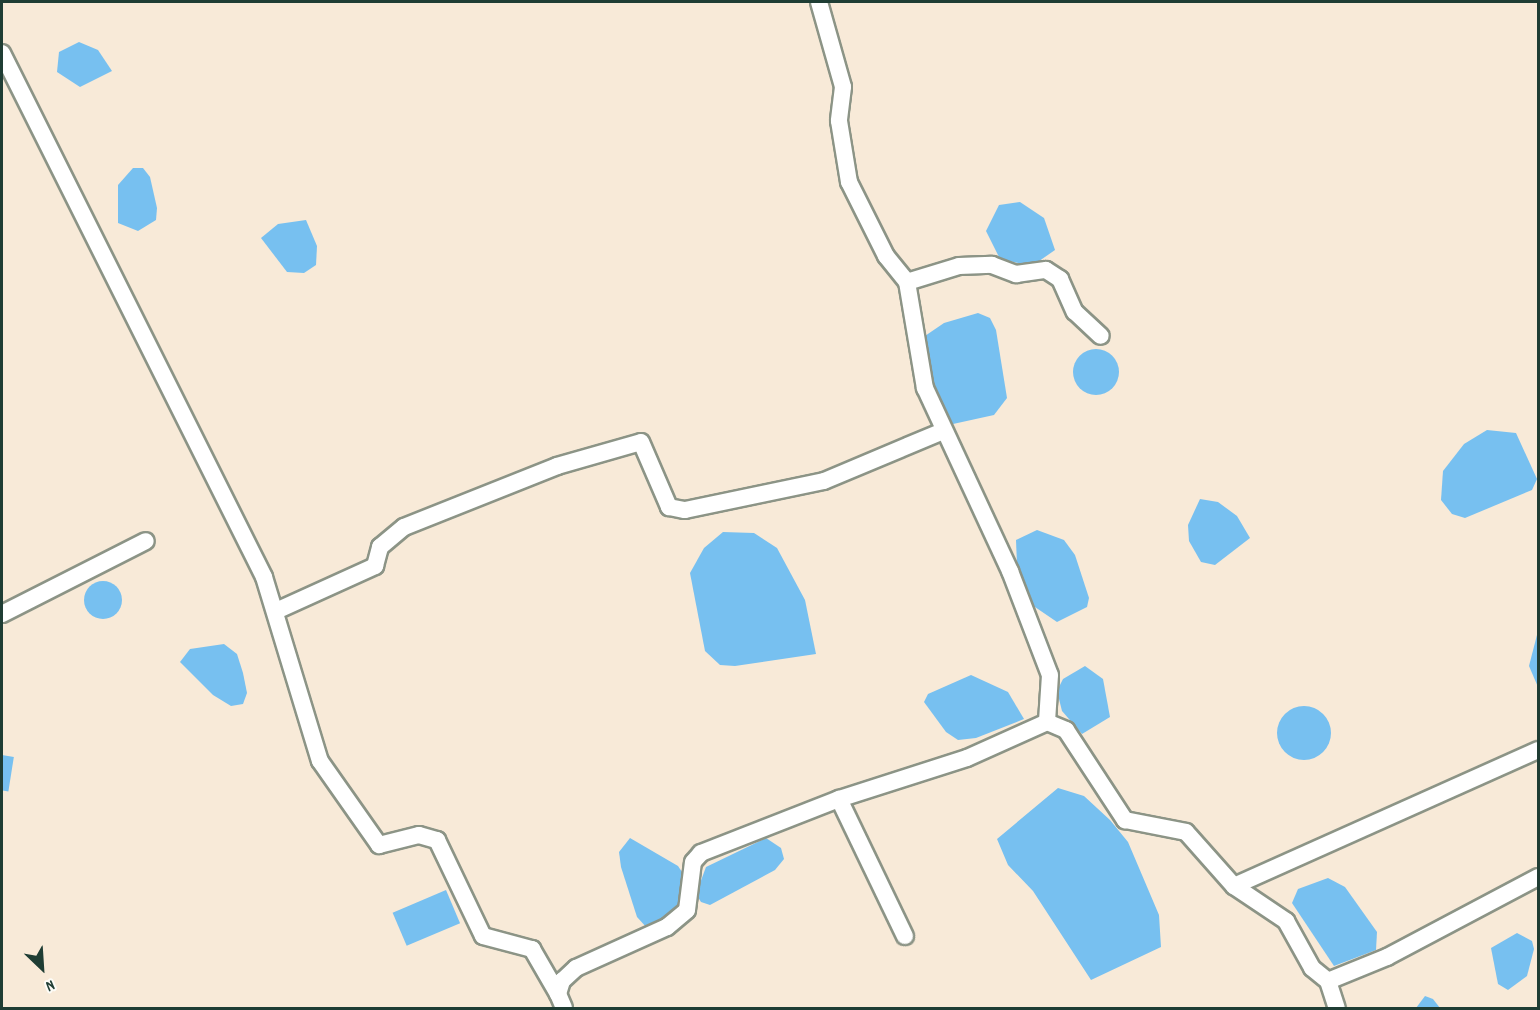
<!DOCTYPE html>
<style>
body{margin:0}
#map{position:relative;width:1540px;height:1010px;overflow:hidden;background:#f8ead8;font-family:Dekko,sans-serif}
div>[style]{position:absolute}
.water>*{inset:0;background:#77c0f0;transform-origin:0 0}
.round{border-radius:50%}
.roads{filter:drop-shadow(2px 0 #8c9486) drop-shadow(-2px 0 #8c9486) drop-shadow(0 2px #8c9486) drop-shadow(0 -2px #8c9486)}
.minor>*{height:16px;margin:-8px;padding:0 8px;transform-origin:8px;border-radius:8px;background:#fff}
span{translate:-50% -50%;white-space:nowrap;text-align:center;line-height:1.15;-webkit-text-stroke:6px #fdfcf7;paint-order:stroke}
.frame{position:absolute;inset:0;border:3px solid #1f3d34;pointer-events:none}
.north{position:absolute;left:12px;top:938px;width:60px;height:60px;-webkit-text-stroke:4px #fdfcf7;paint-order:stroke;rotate:155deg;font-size:16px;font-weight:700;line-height:24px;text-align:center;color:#1f3d34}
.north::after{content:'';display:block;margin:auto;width:21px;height:27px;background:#1f3d34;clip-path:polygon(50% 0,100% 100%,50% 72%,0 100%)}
</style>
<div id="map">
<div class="water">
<i style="clip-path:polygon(79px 42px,98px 50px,112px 71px,80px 87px,57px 72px,59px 52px)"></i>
<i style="clip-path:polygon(133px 168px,143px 168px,150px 177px,157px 208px,156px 220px,138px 231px,118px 223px,118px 185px)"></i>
<i style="clip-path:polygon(1020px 202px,1044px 218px,1055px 250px,1032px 266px,1000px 259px,986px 231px,999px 205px)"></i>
<i style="clip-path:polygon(306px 220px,317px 246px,316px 265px,304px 273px,287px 272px,261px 238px,278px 224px)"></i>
<i style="clip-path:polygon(978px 313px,990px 318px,996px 330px,1007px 398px,994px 415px,953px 424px,937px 405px,922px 338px,944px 323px)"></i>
<i class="round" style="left:1073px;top:349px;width:46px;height:46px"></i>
<i style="clip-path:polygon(1487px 430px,1516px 433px,1537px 479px,1532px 490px,1465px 518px,1452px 514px,1441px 500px,1443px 471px,1464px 444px)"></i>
<i style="clip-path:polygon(1200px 499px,1218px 502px,1237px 516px,1250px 538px,1215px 565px,1201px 562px,1189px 541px,1188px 525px)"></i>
<i style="clip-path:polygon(1037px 530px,1064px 540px,1075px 555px,1089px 598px,1087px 607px,1057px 622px,1032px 605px,1017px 565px,1016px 540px)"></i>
<i style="clip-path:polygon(723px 532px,754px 533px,777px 548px,805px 600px,816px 654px,735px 666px,720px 665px,705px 651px,690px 573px,704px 548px)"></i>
<i class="round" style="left:84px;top:581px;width:38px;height:38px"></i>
<i style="clip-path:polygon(1538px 631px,1538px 687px,1529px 666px)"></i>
<i style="clip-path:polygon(224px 644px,237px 654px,243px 673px,247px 693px,243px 704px,231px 706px,213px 695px,180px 662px,190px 649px)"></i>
<i style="clip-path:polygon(1085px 666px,1103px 679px,1110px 717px,1082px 734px,1062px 711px,1057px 691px,1063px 679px)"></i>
<i style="clip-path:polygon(971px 675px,1008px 692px,1024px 719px,976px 738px,958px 740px,946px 732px,924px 702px,928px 694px)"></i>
<i class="round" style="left:1277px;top:706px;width:54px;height:54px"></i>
<i style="left:2px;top:755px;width:12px;height:35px;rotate:9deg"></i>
<i style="clip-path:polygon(1058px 788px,1084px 796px,1110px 820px,1128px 842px,1159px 915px,1161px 947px,1091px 980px,1033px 891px,1008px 865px,997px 839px)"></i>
<i style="clip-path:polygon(630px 838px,678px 866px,684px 875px,680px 910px,647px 928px,637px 917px,621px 867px,619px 852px)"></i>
<i style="clip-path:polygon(766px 838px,781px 848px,784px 859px,775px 870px,710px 905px,701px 902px,696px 894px,706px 867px)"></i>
<i style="clip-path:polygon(1328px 878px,1345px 887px,1377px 932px,1376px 950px,1334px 966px,1292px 903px,1298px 889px)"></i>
<i style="left:446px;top:890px;width:36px;height:58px;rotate:67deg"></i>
<i style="clip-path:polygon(1517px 933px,1532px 941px,1534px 949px,1527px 976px,1508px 990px,1498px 984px,1491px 948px)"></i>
<i style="clip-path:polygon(1425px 996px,1433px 999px,1440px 1008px,1416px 1008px)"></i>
</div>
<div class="roads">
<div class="minor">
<i style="left:819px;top:2px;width:88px;rotate:74.2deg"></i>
<i style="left:843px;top:87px;width:34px;rotate:97deg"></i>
<i style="left:839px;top:121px;width:62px;rotate:80.7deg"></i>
<i style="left:849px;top:182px;width:83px;rotate:63.4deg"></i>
<i style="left:886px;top:256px;width:33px;rotate:51deg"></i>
<i style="left:907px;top:282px;width:108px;rotate:80.4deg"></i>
<i style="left:925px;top:388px;width:202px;rotate:65.1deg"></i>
<i style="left:1010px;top:571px;width:111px;rotate:69deg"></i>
<i style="left:1050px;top:675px;width:47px;rotate:93.7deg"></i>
<i style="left:2px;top:53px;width:586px;rotate:63.43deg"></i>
<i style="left:264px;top:577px;width:192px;rotate:73.1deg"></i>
<i style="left:320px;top:761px;width:103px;rotate:54.9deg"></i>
<i style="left:379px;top:845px;width:41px;rotate:-14deg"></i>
<i style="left:419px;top:835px;width:19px;rotate:16deg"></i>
<i style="left:437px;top:840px;width:106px;rotate:64.4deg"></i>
<i style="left:483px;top:936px;width:51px;rotate:14.9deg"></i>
<i style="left:532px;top:949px;width:52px;rotate:60deg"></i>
<i style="left:907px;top:282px;width:54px;rotate:-17.1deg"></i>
<i style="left:959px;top:266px;width:33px;rotate:-2deg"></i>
<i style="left:992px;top:265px;width:26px;rotate:21deg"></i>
<i style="left:1016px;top:274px;width:30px;rotate:-8deg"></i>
<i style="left:1046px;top:270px;width:17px;rotate:33deg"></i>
<i style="left:1060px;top:279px;width:36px;rotate:66deg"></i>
<i style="left:1075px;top:312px;width:35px;rotate:43deg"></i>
<i style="left:276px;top:611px;width:109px;rotate:-24.4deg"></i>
<i style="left:375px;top:566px;width:20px;rotate:-75deg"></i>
<i style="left:380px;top:547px;width:31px;rotate:-40deg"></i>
<i style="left:404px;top:527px;width:165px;rotate:-21.7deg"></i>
<i style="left:557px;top:466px;width:87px;rotate:-15.9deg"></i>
<i style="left:641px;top:442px;width:71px;rotate:66.7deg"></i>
<i style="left:669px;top:507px;width:16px;rotate:11deg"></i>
<i style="left:685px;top:510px;width:142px;rotate:-11.8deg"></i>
<i style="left:824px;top:481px;width:129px;rotate:-22.8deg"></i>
<i style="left:2px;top:614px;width:161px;rotate:-26.9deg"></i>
<i style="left:839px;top:799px;width:152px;rotate:64.3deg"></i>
<i style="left:1234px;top:886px;width:333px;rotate:-24.1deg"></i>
<i style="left:1328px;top:981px;width:28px;rotate:72deg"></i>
<i style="left:564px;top:1008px;width:15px;rotate:-113deg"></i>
<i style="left:558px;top:994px;width:14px;rotate:-73deg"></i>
<i style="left:562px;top:981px;width:19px;rotate:-43deg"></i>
<i style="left:576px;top:968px;width:100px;rotate:-24.3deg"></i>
<i style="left:667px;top:927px;width:26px;rotate:-40deg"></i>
<i style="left:687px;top:910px;width:48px;rotate:-82.9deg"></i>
<i style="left:693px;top:862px;width:12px;rotate:-48deg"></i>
<i style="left:701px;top:853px;width:148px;rotate:-21.4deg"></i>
<i style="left:839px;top:799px;width:134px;rotate:-17.8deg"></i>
<i style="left:967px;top:758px;width:88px;rotate:-24.2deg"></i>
<i style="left:1047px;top:722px;width:21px;rotate:23deg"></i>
<i style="left:1066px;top:730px;width:108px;rotate:56.8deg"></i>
<i style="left:1125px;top:820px;width:62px;rotate:11.1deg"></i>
<i style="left:1186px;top:832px;width:72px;rotate:48.4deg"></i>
<i style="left:1234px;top:886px;width:63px;rotate:33.9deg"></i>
<i style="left:1286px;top:921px;width:54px;rotate:61deg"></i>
<i style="left:1312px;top:968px;width:21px;rotate:39deg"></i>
<i style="left:1328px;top:981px;width:64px;rotate:-22.1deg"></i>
<i style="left:1387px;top:957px;width:171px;rotate:-27.9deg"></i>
</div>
</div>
<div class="frame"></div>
<div class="north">N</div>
</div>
